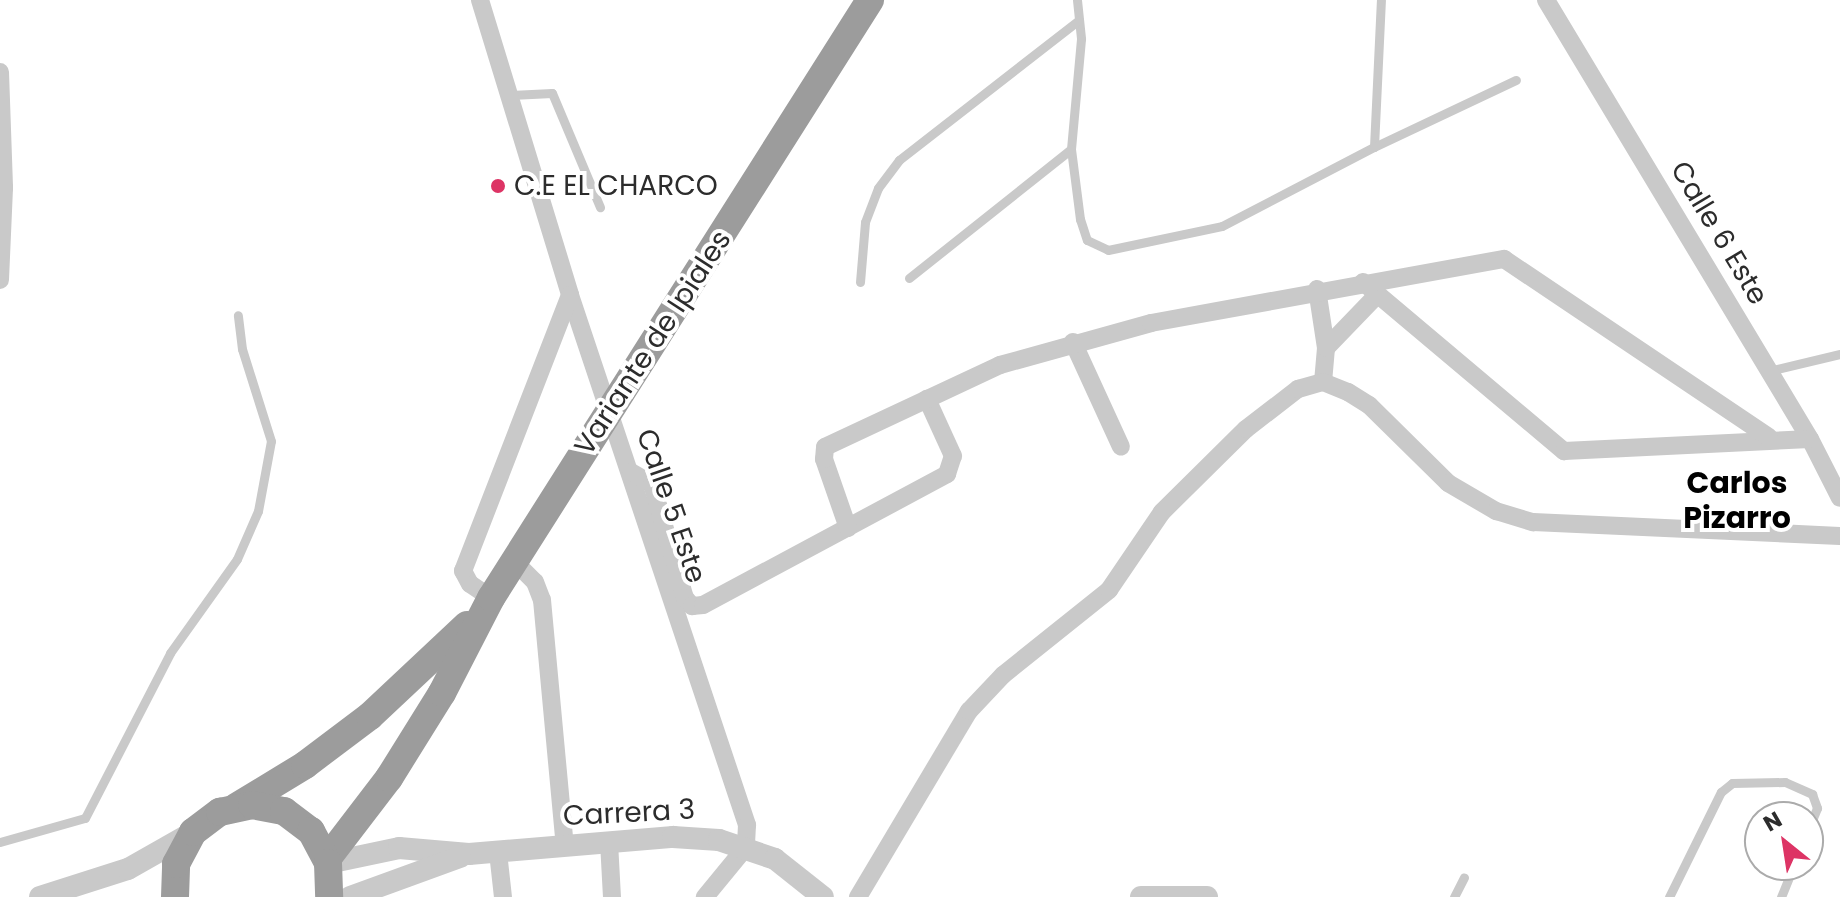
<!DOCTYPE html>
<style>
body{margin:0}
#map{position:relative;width:1840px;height:897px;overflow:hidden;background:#fff;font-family:Poppins,sans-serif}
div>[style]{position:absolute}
.service>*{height:9px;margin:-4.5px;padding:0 4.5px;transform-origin:4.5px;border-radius:4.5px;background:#c9c9c9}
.minor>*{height:18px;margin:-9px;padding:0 9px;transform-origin:9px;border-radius:9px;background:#c9c9c9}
.tertiary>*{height:22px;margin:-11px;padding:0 11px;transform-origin:11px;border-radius:11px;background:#c9c9c9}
.trunk>*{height:28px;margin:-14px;padding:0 14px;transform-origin:14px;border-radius:14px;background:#9c9c9c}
.dots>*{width:22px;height:22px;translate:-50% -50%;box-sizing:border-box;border:4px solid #fff;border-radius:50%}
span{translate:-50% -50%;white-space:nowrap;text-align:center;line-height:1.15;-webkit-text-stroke:8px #fff;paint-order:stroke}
.poi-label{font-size:28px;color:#2c2c2c}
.left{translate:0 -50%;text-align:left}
.street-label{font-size:28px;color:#2c2c2c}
.neighbourhood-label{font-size:30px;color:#000;font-weight:700}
.north{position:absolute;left:1744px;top:801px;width:80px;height:80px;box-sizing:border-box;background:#fff;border:2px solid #ababab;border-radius:50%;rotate:330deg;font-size:22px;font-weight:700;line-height:32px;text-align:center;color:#2c2c2c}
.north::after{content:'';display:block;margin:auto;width:28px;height:36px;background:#dd3465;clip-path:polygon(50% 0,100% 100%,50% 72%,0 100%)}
</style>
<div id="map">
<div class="service">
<i style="left:1077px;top:0;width:39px;rotate:84deg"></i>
<i style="left:1081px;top:39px;width:110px;rotate:95.2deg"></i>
<i style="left:1071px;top:149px;width:71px;rotate:82.7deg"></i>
<i style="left:1080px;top:219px;width:22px;rotate:72deg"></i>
<i style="left:1087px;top:240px;width:23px;rotate:25deg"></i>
<i style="left:1108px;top:250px;width:116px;rotate:-11.9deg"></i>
<i style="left:1222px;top:226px;width:171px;rotate:-27.5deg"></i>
<i style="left:1374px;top:147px;width:147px;rotate:-87.3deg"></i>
<i style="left:511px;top:95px;width:41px;rotate:-2.8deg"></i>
<i style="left:552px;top:93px;width:124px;rotate:67.2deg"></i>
<i style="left:1374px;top:147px;width:157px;rotate:-25.3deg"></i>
<i style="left:909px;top:278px;width:207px;rotate:-38.5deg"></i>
<i style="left:860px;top:282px;width:60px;rotate:-85.2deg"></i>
<i style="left:865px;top:222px;width:36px;rotate:-69deg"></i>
<i style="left:878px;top:188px;width:35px;rotate:-53deg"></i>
<i style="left:899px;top:160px;width:228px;rotate:-37.9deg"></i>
<i style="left:1769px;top:371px;width:73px;rotate:-13.5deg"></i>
<i style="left:0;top:842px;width:88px;rotate:-15.8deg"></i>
<i style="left:85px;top:818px;width:186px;rotate:-62.7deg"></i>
<i style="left:170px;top:653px;width:115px;rotate:-54.5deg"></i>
<i style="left:237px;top:559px;width:52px;rotate:-66.4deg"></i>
<i style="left:258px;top:511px;width:71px;rotate:-79.5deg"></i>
<i style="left:271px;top:441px;width:96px;rotate:-107.5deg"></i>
<i style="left:242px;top:349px;width:34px;rotate:-97deg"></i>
<i style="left:1454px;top:897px;width:22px;rotate:-63deg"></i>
<i style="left:1669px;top:897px;width:117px;rotate:-63.7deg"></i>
<i style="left:1721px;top:792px;width:14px;rotate:-39deg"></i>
<i style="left:1732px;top:783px;width:53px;rotate:-1.1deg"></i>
<i style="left:1785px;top:782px;width:30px;rotate:24deg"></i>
<i style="left:1812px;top:794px;width:15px;rotate:70deg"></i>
<i style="left:1817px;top:808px;width:24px;rotate:112deg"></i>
<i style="left:1781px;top:897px;width:35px;rotate:-68deg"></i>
</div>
<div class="minor">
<i style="left:480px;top:0;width:308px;rotate:73deg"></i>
<i style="left:570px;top:295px;width:559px;rotate:71.53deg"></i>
<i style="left:747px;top:825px;width:22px;rotate:93deg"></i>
<i style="left:746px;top:847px;width:65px;rotate:129.4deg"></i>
<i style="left:1546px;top:0;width:512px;rotate:58.98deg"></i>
<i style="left:1810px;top:439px;width:66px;rotate:63deg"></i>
<i style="left:0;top:72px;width:116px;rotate:88deg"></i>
<i style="left:0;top:188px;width:4px"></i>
<i style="left:4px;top:188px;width:92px;rotate:92.5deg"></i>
<i style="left:1363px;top:282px;width:263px;rotate:40.1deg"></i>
<i style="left:1564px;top:451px;width:246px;rotate:-2.8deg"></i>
<i style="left:1317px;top:289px;width:60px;rotate:81.3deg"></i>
<i style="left:1326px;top:348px;width:34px;rotate:95deg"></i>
<i style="left:1073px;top:342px;width:115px;rotate:65.4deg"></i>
<i style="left:1326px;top:348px;width:74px;rotate:-46.1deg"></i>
<i style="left:631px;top:472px;width:24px;rotate:30deg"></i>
<i style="left:652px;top:484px;width:119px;rotate:73.9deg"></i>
<i style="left:685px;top:598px;width:11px;rotate:49deg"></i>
<i style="left:692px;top:606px;width:11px;rotate:-5deg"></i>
<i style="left:703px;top:605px;width:277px;rotate:-28.2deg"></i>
<i style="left:947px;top:474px;width:19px;rotate:-72deg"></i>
<i style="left:953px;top:456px;width:63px;rotate:-114.5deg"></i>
<i style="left:848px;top:528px;width:73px;rotate:-109.2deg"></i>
<i style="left:824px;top:459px;width:12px;rotate:-85deg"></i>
<i style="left:825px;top:447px;width:193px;rotate:-25.1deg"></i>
<i style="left:1000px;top:365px;width:157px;rotate:-15.5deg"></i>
<i style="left:1151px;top:323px;width:359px;rotate:-10.3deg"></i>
<i style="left:1504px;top:259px;width:319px;rotate:33.9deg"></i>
<i style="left:515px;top:562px;width:28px;rotate:45deg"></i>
<i style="left:535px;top:582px;width:19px;rotate:69deg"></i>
<i style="left:542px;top:600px;width:247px;rotate:84.7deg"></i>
<i style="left:491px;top:598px;width:25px;rotate:-146deg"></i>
<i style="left:470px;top:584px;width:15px;rotate:-118deg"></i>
<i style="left:463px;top:571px;width:296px;rotate:-68.8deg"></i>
<i style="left:609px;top:842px;width:55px;rotate:86.9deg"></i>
<i style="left:498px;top:852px;width:45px;rotate:83.7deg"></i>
<i style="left:858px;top:897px;width:217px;rotate:-59.2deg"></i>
<i style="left:969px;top:711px;width:50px;rotate:-46.6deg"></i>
<i style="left:1003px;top:675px;width:136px;rotate:-38.7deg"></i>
<i style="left:1109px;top:590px;width:94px;rotate:-55.8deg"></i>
<i style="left:1162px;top:512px;width:118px;rotate:-44.7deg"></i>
<i style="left:1246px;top:429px;width:66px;rotate:-37.6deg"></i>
<i style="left:1298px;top:389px;width:26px;rotate:-16deg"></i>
<i style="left:1323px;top:382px;width:27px;rotate:22deg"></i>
<i style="left:1348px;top:392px;width:25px;rotate:32deg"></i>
<i style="left:1369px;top:405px;width:111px;rotate:44.6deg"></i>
<i style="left:1448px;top:483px;width:56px;rotate:30.3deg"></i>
<i style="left:1496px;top:511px;width:39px;rotate:17deg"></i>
<i style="left:1533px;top:522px;width:307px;rotate:2.6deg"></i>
</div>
<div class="tertiary">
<i style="left:328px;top:863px;width:73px;rotate:-11.9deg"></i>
<i style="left:399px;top:848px;width:70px;rotate:4.9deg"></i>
<i style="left:469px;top:854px;width:205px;rotate:-4.8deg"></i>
<i style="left:673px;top:837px;width:46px;rotate:3.7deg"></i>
<i style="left:719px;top:840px;width:59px;rotate:18.7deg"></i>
<i style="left:775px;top:859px;width:61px;rotate:38.4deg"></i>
<i style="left:40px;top:897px;width:92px;rotate:-17.7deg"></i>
<i style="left:128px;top:869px;width:75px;rotate:-29.6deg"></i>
<i style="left:350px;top:897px;width:117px;rotate:-20deg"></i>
<i style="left:1141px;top:897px;width:66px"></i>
</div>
<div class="trunk">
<i style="left:236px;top:807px;width:81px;rotate:-31.3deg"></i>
<i style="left:305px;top:765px;width:81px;rotate:-37deg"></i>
<i style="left:370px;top:716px;width:133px;rotate:-43.2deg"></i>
<i style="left:327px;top:859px;width:102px;rotate:-52.6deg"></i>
<i style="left:389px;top:778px;width:100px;rotate:-58.1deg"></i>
<i style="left:442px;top:693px;width:107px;rotate:-62.7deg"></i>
<i style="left:491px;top:598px;width:708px;rotate:-57.63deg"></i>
<i style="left:175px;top:897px;width:33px;rotate:-88deg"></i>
<i style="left:176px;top:864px;width:36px;rotate:-62deg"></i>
<i style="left:193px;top:832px;width:34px;rotate:-37deg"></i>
<i style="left:220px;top:812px;width:33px;rotate:-12deg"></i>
<i style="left:252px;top:805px;width:33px;rotate:11deg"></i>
<i style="left:284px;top:811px;width:34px;rotate:37deg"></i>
<i style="left:311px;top:831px;width:36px;rotate:62deg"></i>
<i style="left:328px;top:863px;width:34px;rotate:88deg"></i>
</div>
<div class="dots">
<i style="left:498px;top:186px;background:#dd3465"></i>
</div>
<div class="poi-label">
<span class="left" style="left:514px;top:186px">C.E EL CHARCO</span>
</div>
<div class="street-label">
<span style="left:1719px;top:233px;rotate:59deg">Calle 6 Este</span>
<span style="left:653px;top:343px;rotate:-57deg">Variante de Ipiales</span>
<span style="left:671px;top:506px;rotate:71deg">Calle 5 Este</span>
<span style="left:629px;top:813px;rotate:-3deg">Carrera 3</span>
</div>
<div class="neighbourhood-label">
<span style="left:1737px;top:500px">Carlos<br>Pizarro</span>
</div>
<div class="north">N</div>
</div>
